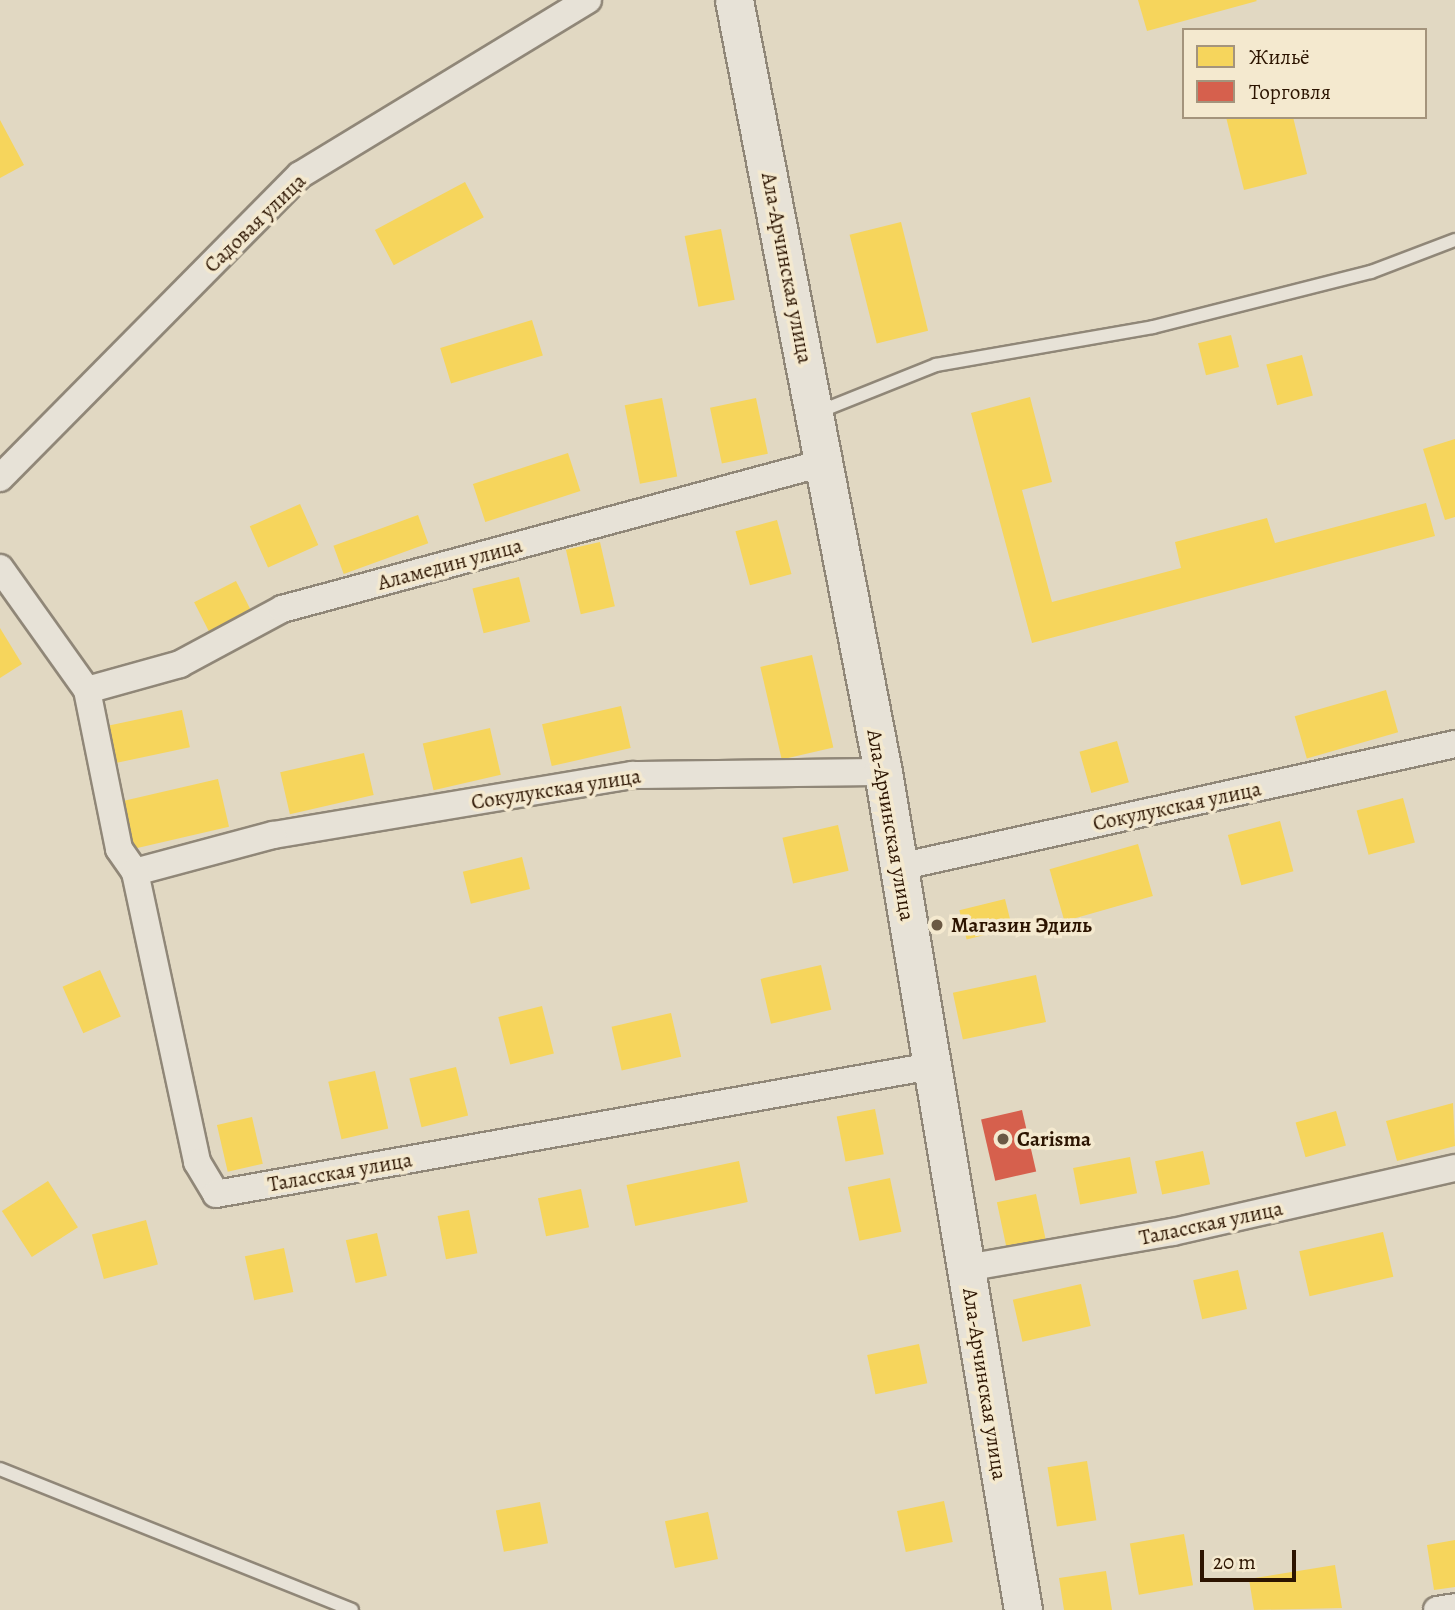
<!DOCTYPE html>
<meta charset="utf-8">
<style>
body{margin:0}
#map{position:relative;width:1455px;height:1610px;overflow:hidden;background:#e1d8c2;font-family:Alegreya,serif}
div>[style]{position:absolute}
.homes>*{inset:0;background:#f6d55c;transform-origin:0 0}
.shops>*{inset:0;background:#d6604d;transform-origin:0 0}
.roads{filter:drop-shadow(2px 0 #908778) drop-shadow(-2px 0 #908778) drop-shadow(0 2px #908778) drop-shadow(0 -2px #908778)}
.lane>*{height:12px;margin:-6px;padding:0 6px;transform-origin:6px;border-radius:6px;background:#e7e2d7}
.street>*{height:26px;margin:-13px;padding:0 13px;transform-origin:13px;border-radius:13px;background:#e7e2d7}
.secondary>*{height:37px;margin:-18.5px;padding:0 18.5px;transform-origin:18.5px;border-radius:18.5px;background:#e7e2d7}
.dots>*{width:19px;height:19px;translate:-50% -50%;box-sizing:border-box;border:4px solid #f4e9cf;border-radius:50%}
span{translate:-50% -50%;white-space:nowrap;text-align:center;line-height:1.15;-webkit-text-stroke:7px #f4e9cf;paint-order:stroke}
.street-label{font-size:21px;color:#2c1400}
.poi-label{font-size:21px;color:#2c1400;font-weight:700}
.left{translate:0 -50%;text-align:left}
.legend{position:absolute;left:1182px;top:28px;width:245px;height:91px;box-sizing:border-box;background:#f4e9cf;border:2px solid #a4947c;margin:0;padding:9px 12px;list-style:none;font-size:21px;color:#2c1400}
.legend li{display:flex;align-items:center;gap:14px;height:35px}
.legend b{width:35px;border:2px solid #a4947c}
.scale{position:absolute;left:1200px;top:1550px;width:96px;height:32px;box-sizing:border-box;border:4px solid #2c1400;border-top:0;padding-left:9px;font-size:21px;line-height:24px;white-space:nowrap;color:#2c1400;-webkit-text-stroke:5px #f4e9cf;paint-order:stroke}
</style>
<div id="map">
<div class="homes">
<i style="clip-path:polygon(1138px 0,1256px 0,1257px 1px,1147px 31px)"></i>
<i style="clip-path:polygon(1226px 117px,1293px 117px,1307px 174px,1244px 190px)"></i>
<i style="clip-path:polygon(0 120px,24px 165px,0 178px)"></i>
<i style="left:465px;top:182px;width:40px;height:102px;rotate:62deg"></i>
<i style="left:901px;top:222px;width:112px;height:53px;rotate:76deg"></i>
<i style="left:721px;top:229px;width:72px;height:37px;rotate:79deg"></i>
<i style="left:532px;top:320px;width:37px;height:96px;rotate:73deg"></i>
<i style="left:1231px;top:335px;width:33px;height:34px;rotate:76deg"></i>
<i style="left:1302px;top:355px;width:42px;height:37px;rotate:75deg"></i>
<i style="clip-path:polygon(1030px 397px,1052px 482px,1022px 490px,1052px 602px,1181px 568px,1175px 542px,1267px 518px,1275px 543px,1426px 503px,1435px 536px,1032px 643px,971px 413px)"></i>
<i style="left:662px;top:398px;width:80px;height:38px;rotate:79deg"></i>
<i style="left:756px;top:398px;width:57px;height:47px;rotate:78deg"></i>
<i style="clip-path:polygon(1455px 439px,1455px 517px,1445px 520px,1423px 449px)"></i>
<i style="left:568px;top:453px;width:40px;height:100px;rotate:72deg"></i>
<i style="left:300px;top:504px;width:45px;height:55px;rotate:66deg"></i>
<i style="left:418px;top:515px;width:30px;height:90px;rotate:70deg"></i>
<i style="left:777px;top:520px;width:56px;height:43px;rotate:75deg"></i>
<i style="left:600px;top:542px;width:66px;height:35px;rotate:77deg"></i>
<i style="left:519px;top:577px;width:46px;height:48px;rotate:76deg"></i>
<i style="left:236px;top:581px;width:40px;height:47px;rotate:63deg"></i>
<i style="clip-path:polygon(0 628px,22px 664px,0 678px)"></i>
<i style="left:812px;top:655px;width:95px;height:53px;rotate:77deg"></i>
<i style="left:1386px;top:690px;width:44px;height:95px;rotate:74deg"></i>
<i style="left:621px;top:706px;width:43px;height:81px;rotate:77deg"></i>
<i style="left:182px;top:710px;width:38px;height:77px;rotate:78deg"></i>
<i style="left:490px;top:728px;width:48px;height:69px;rotate:77deg"></i>
<i style="left:1117px;top:741px;width:43px;height:39px;rotate:74deg"></i>
<i style="left:364px;top:753px;width:43px;height:86px;rotate:77deg"></i>
<i style="left:218px;top:779px;width:49px;height:103px;rotate:77deg"></i>
<i style="left:1403px;top:798px;width:46px;height:48px;rotate:75deg"></i>
<i style="left:1280px;top:821px;width:52px;height:54px;rotate:75deg"></i>
<i style="left:838px;top:825px;width:47px;height:57px;rotate:77deg"></i>
<i style="left:1138px;top:844px;width:54px;height:92px;rotate:74deg"></i>
<i style="left:522px;top:857px;width:33px;height:61px;rotate:76deg"></i>
<i style="left:1005px;top:899px;width:30px;height:47px;rotate:76deg"></i>
<i style="left:821px;top:965px;width:46px;height:62px;rotate:77deg"></i>
<i style="left:100px;top:970px;width:51px;height:41px;rotate:66deg"></i>
<i style="left:1036px;top:975px;width:48px;height:85px;rotate:78deg"></i>
<i style="left:542px;top:1006px;width:49px;height:45px;rotate:76deg"></i>
<i style="left:671px;top:1013px;width:45px;height:61px;rotate:77deg"></i>
<i style="left:456px;top:1067px;width:50px;height:48px;rotate:76deg"></i>
<i style="left:375px;top:1071px;width:59px;height:48px;rotate:77deg"></i>
<i style="clip-path:polygon(1453px 1103px,1455px 1146px,1397px 1161px,1386px 1121px)"></i>
<i style="left:875px;top:1109px;width:46px;height:39px;rotate:79deg"></i>
<i style="left:1336px;top:1111px;width:36px;height:42px;rotate:74deg"></i>
<i style="left:252px;top:1117px;width:48px;height:36px;rotate:77deg"></i>
<i style="left:1203px;top:1151px;width:34px;height:49px;rotate:78deg"></i>
<i style="left:1130px;top:1157px;width:37px;height:58px;rotate:79deg"></i>
<i style="left:739px;top:1161px;width:42px;height:115px;rotate:78deg"></i>
<i style="left:890px;top:1178px;width:55px;height:43px;rotate:78deg"></i>
<i style="left:48px;top:1181px;width:55px;height:55px;rotate:57deg"></i>
<i style="left:581px;top:1189px;width:39px;height:44px;rotate:78deg"></i>
<i style="left:1036px;top:1194px;width:47px;height:40px;rotate:78deg"></i>
<i style="left:469px;top:1210px;width:44px;height:32px;rotate:79deg"></i>
<i style="left:146px;top:1220px;width:46px;height:56px;rotate:75deg"></i>
<i style="left:1383px;top:1232px;width:46px;height:86px;rotate:77deg"></i>
<i style="left:377px;top:1233px;width:44px;height:32px;rotate:77deg"></i>
<i style="left:284px;top:1248px;width:45px;height:40px;rotate:78deg"></i>
<i style="left:1238px;top:1270px;width:40px;height:46px;rotate:77deg"></i>
<i style="left:1081px;top:1284px;width:43px;height:70px;rotate:77deg"></i>
<i style="left:919px;top:1344px;width:40px;height:53px;rotate:78deg"></i>
<i style="left:1087px;top:1461px;width:60px;height:40px;rotate:81deg"></i>
<i style="left:944px;top:1501px;width:42px;height:48px;rotate:78deg"></i>
<i style="left:540px;top:1502px;width:42px;height:45px;rotate:79deg"></i>
<i style="left:708px;top:1512px;width:48px;height:44px;rotate:78deg"></i>
<i style="left:1184px;top:1534px;width:52px;height:55px;rotate:80deg"></i>
<i style="clip-path:polygon(1455px 1540px,1455px 1587px,1434px 1590px,1427px 1545px)"></i>
<i style="clip-path:polygon(1335px 1565px,1342px 1608px,1254px 1610px,1249px 1579px)"></i>
<i style="clip-path:polygon(1106px 1571px,1112px 1610px,1064px 1610px,1059px 1578px)"></i>
</div>
<div class="shops">
<i style="left:1022px;top:1110px;width:63px;height:42px;rotate:77deg"></i>
</div>
<div class="roads">
<div class="lane">
<i style="left:816px;top:413px;width:129px;rotate:-21.8deg"></i>
<i style="left:936px;top:365px;width:220px;rotate:-9.9deg"></i>
<i style="left:1153px;top:327px;width:225px;rotate:-14.2deg"></i>
<i style="left:1371px;top:272px;width:90px;rotate:-20.9deg"></i>
<i style="left:0;top:1469px;width:379px;rotate:21.8deg"></i>
</div>
<div class="street">
<i style="left:0;top:478px;width:426px;rotate:-45.3deg"></i>
<i style="left:300px;top:175px;width:337px;rotate:-31.3deg"></i>
<i style="left:0;top:568px;width:150px;rotate:54.5deg"></i>
<i style="left:87px;top:690px;width:162px;rotate:78.6deg"></i>
<i style="left:119px;top:849px;width:28px;rotate:55deg"></i>
<i style="left:87px;top:690px;width:97px;rotate:-15.6deg"></i>
<i style="left:180px;top:664px;width:116px;rotate:-28.3deg"></i>
<i style="left:282px;top:609px;width:560px;rotate:-15.1deg"></i>
<i style="left:883px;top:772px;width:251px;rotate:179.3deg"></i>
<i style="left:632px;top:775px;width:364px;rotate:170.5deg"></i>
<i style="left:273px;top:835px;width:143px;rotate:165deg"></i>
<i style="left:135px;top:872px;width:297px;rotate:77.9deg"></i>
<i style="left:197px;top:1162px;width:37px;rotate:59deg"></i>
<i style="left:216px;top:1194px;width:727px;rotate:-10.14deg"></i>
<i style="left:899px;top:867px;width:569px;rotate:-12.47deg"></i>
<i style="left:966px;top:1268px;width:210px;rotate:-9.9deg"></i>
<i style="left:1173px;top:1232px;width:289px;rotate:-12.8deg"></i>
<i style="left:1437px;top:1610px;width:18px;rotate:-9deg"></i>
</div>
<div class="secondary">
<i style="left:734px;top:0;width:786px;rotate:79.08deg"></i>
<i style="left:883px;top:772px;width:850px;rotate:80.52deg"></i>
</div>
</div>
<div class="dots">
<i style="left:937px;top:925px;background:#6b5944"></i>
<i style="left:1003px;top:1139px;background:#6b5944"></i>
</div>
<div class="street-label">
<span style="left:255px;top:223px;rotate:-44deg">Садовая улица</span>
<span style="left:787px;top:268px;rotate:79deg">Ала-Арчинская улица</span>
<span style="left:450px;top:564px;rotate:-15deg">Аламедин улица</span>
<span style="left:556px;top:789px;rotate:-9deg">Сокулукская улица</span>
<span style="left:1177px;top:806px;rotate:-12deg">Сокулукская улица</span>
<span style="left:891px;top:825px;rotate:80deg">Ала-Арчинская улица</span>
<span style="left:340px;top:1172px;rotate:-10deg">Таласская улица</span>
<span style="left:1211px;top:1223px;rotate:-12deg">Таласская улица</span>
<span style="left:985px;top:1384px;rotate:81deg">Ала-Арчинская улица</span>
</div>
<div class="poi-label">
<span class="left" style="left:951px;top:925px">Магазин Эдиль</span>
<span class="left" style="left:1017px;top:1139px">Carisma</span>
</div>
<ul class="legend">
<li><b style="height:19px;background:#f6d55c"></b>Жильё</li>
<li><b style="height:19px;background:#d6604d"></b>Торговля</li>
</ul>
<div class="scale">20 m</div>
</div>
